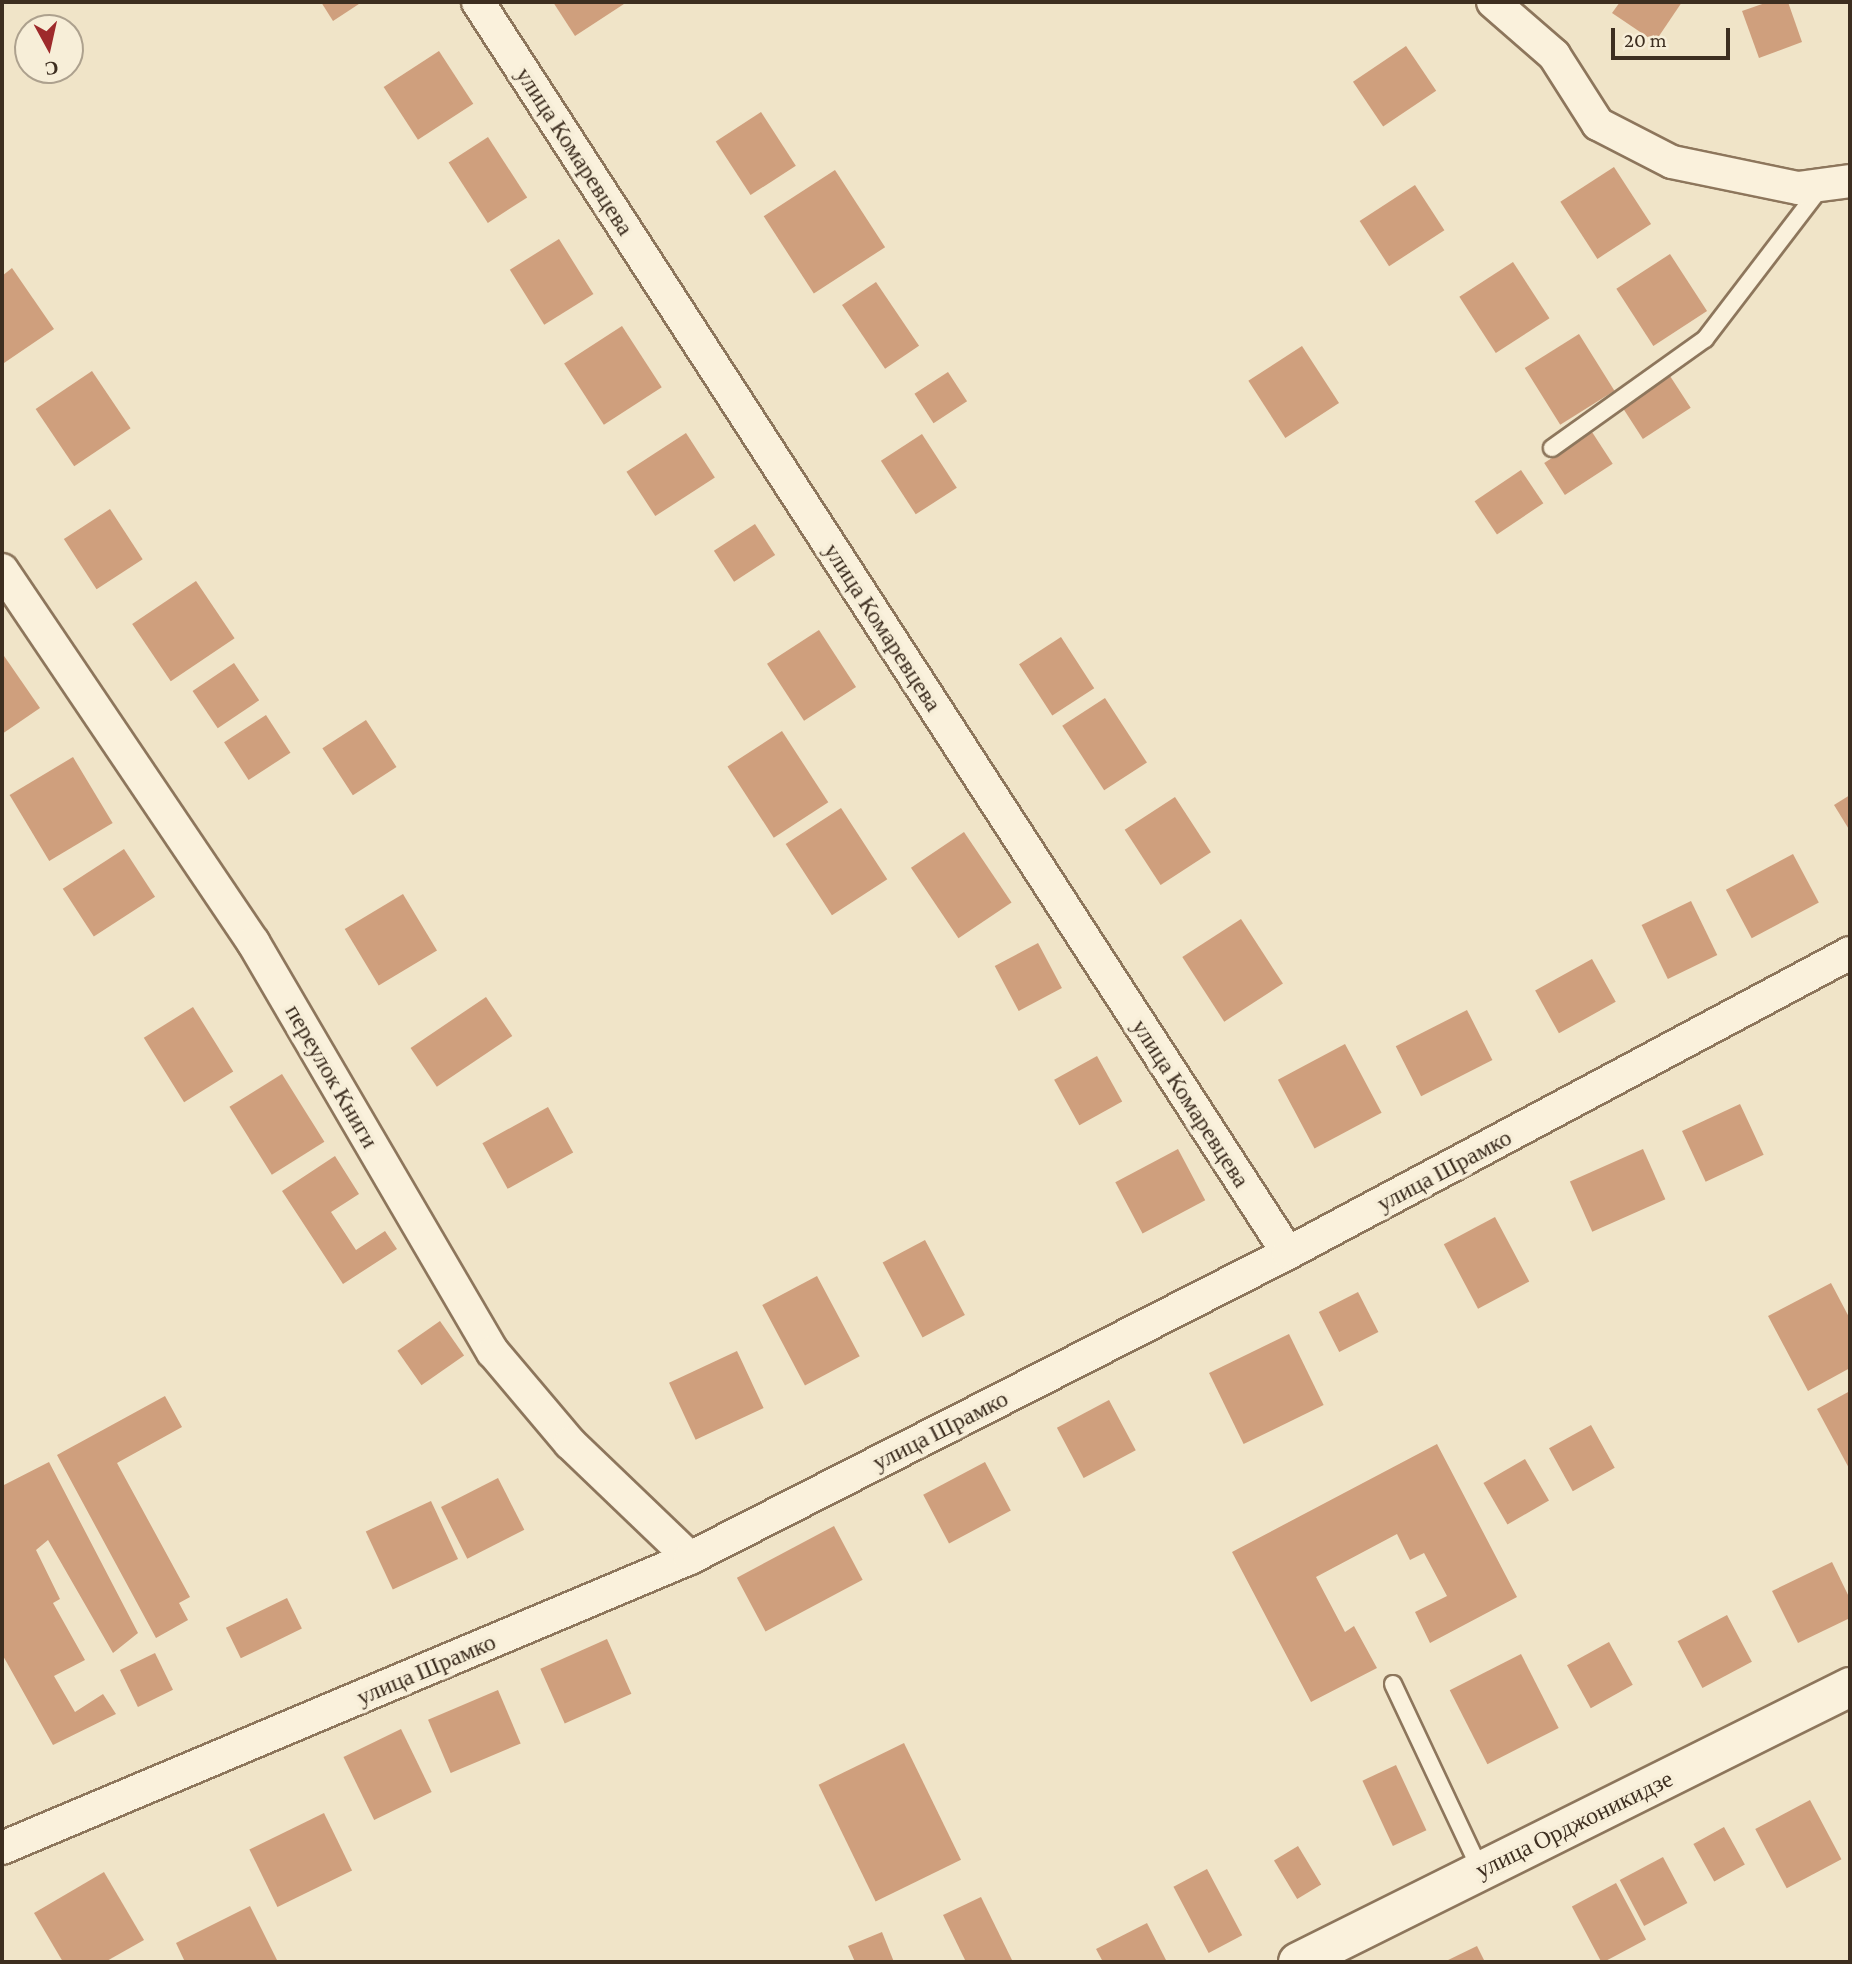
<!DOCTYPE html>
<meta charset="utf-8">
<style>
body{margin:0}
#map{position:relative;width:1852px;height:1964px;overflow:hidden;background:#f0e4c8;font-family:"Crimson Pro",serif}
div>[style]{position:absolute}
.building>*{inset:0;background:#cf9f7d;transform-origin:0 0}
.roads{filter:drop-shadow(2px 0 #8d765c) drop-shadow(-2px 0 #8d765c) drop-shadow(0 2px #8d765c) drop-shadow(0 -2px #8d765c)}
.service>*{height:16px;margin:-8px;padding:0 8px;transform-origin:8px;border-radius:8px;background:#faf1dc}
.minor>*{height:32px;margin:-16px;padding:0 16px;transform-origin:16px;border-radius:16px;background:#faf1dc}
.tertiary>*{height:38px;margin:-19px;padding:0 19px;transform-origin:19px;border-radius:19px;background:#faf1dc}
span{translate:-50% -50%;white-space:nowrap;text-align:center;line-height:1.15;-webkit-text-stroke:7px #f7eed8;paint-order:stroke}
.street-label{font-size:24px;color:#3d2e20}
.frame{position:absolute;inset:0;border:4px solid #3d2e20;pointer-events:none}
.north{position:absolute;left:14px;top:14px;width:70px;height:70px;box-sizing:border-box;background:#f7eed8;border:2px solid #ada18e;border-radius:50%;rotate:172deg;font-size:19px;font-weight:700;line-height:28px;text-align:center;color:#3d2e20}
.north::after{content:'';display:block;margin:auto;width:24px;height:32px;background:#9e2a2b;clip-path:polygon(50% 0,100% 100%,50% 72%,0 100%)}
.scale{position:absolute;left:1611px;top:28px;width:119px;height:32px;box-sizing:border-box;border:4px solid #3d2e20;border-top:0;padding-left:9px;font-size:21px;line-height:24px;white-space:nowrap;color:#3d2e20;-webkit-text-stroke:5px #f7eed8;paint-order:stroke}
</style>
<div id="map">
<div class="building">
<i style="clip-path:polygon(321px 2px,362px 2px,333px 21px)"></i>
<i style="clip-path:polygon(553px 2px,627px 2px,575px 36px)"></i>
<i style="clip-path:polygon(1620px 2px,1682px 2px,1655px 42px,1612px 13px)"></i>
<i style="clip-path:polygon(1768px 2px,1788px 2px,1802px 42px,1759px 58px,1742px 11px)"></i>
<i style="left:1406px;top:46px;width:54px;height:64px;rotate:56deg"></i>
<i style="left:439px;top:51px;width:63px;height:66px;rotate:57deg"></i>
<i style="left:761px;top:112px;width:64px;height:54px;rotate:57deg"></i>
<i style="left:488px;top:137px;width:72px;height:47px;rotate:57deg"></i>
<i style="left:1614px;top:167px;width:68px;height:64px;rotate:57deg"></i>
<i style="left:835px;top:170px;width:92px;height:85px;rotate:57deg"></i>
<i style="left:1415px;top:185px;width:54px;height:66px;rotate:57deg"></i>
<i style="left:559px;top:239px;width:65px;height:58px;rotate:58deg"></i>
<i style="left:1670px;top:254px;width:68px;height:64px;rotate:57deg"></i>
<i style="left:1513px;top:262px;width:67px;height:64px;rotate:57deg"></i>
<i style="clip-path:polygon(12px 268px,54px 329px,4px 363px,2px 276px)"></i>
<i style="left:876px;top:282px;width:77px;height:41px;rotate:56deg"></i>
<i style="left:622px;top:326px;width:73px;height:69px;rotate:57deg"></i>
<i style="left:1579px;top:334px;width:67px;height:64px;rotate:58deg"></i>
<i style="left:1302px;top:346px;width:68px;height:64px;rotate:57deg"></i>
<i style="left:92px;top:371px;width:69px;height:68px;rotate:56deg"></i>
<i style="left:948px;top:372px;width:35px;height:40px;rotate:57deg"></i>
<i style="left:1670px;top:376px;width:38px;height:57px;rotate:57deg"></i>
<i style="left:1592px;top:432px;width:38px;height:57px;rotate:57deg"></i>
<i style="left:686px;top:433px;width:53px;height:71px;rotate:57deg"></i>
<i style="left:922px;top:434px;width:64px;height:49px;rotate:57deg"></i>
<i style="left:1521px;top:470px;width:40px;height:56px;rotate:56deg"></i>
<i style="left:110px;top:509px;width:60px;height:55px;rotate:57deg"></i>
<i style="left:755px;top:524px;width:37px;height:49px;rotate:57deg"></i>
<i style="left:196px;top:581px;width:69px;height:77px;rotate:56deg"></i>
<i style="left:819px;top:630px;width:68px;height:62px;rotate:57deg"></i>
<i style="left:1061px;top:637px;width:61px;height:50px;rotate:57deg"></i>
<i style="clip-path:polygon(2px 653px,40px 708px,2px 734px)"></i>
<i style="left:234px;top:663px;width:45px;height:50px;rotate:56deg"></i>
<i style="left:1105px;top:698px;width:77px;height:51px;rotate:57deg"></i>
<i style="left:266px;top:715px;width:45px;height:50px;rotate:57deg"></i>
<i style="left:366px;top:720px;width:56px;height:52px;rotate:57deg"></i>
<i style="left:782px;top:731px;width:85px;height:65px;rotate:57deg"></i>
<i style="left:73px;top:757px;width:77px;height:74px;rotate:59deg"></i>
<i style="clip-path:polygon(1850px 795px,1850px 831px,1834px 805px)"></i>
<i style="left:1175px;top:797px;width:66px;height:60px;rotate:57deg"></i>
<i style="left:841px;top:808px;width:85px;height:66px;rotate:57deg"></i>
<i style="left:964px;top:832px;width:85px;height:64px;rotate:56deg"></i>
<i style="left:124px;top:849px;width:57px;height:73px;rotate:57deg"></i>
<i style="left:1793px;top:854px;width:55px;height:76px;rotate:62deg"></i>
<i style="left:403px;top:894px;width:66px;height:68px;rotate:59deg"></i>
<i style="left:1691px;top:901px;width:60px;height:55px;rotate:64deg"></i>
<i style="left:1241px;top:919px;width:77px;height:70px;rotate:57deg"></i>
<i style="left:1038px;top:943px;width:51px;height:49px;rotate:62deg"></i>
<i style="left:1592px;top:959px;width:49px;height:65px;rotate:61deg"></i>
<i style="left:486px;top:997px;width:47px;height:91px;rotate:56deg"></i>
<i style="left:193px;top:1007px;width:76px;height:58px;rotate:58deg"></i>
<i style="left:1467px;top:1010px;width:56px;height:80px;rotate:63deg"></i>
<i style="left:1345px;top:1044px;width:78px;height:76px;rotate:62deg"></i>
<i style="left:1097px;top:1056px;width:52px;height:49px;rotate:61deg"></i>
<i style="left:282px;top:1074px;width:80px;height:62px;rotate:58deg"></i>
<i style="left:1740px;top:1104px;width:56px;height:64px;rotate:65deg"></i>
<i style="left:548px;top:1107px;width:52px;height:75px;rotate:61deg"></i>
<i style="left:1178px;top:1149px;width:58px;height:71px;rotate:62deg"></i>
<i style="left:1643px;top:1149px;width:55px;height:80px;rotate:66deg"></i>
<i style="clip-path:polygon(335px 1156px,359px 1194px,331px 1212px,356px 1250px,385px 1231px,397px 1249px,343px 1284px,282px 1191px)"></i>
<i style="left:1495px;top:1217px;width:73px;height:58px;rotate:62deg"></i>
<i style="left:925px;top:1240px;width:85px;height:48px;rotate:62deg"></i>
<i style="left:817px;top:1276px;width:91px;height:62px;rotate:62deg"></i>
<i style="clip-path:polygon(1831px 1283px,1850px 1319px,1850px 1368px,1808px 1391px,1768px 1316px)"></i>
<i style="left:1358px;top:1292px;width:45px;height:44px;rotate:63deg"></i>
<i style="left:440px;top:1321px;width:42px;height:52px;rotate:55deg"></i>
<i style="left:1289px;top:1334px;width:79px;height:89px;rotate:64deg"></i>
<i style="left:737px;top:1351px;width:63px;height:75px;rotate:65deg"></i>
<i style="clip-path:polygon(1850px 1391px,1850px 1470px,1817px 1409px)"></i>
<i style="clip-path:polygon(165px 1396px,182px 1427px,117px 1463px,190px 1597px,179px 1603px,188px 1620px,156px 1638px,57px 1455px)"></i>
<i style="left:1109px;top:1400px;width:57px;height:59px;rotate:62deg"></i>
<i style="left:1591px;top:1425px;width:49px;height:48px;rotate:61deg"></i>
<i style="clip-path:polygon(1437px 1444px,1517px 1597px,1430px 1643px,1415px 1612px,1447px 1596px,1424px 1553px,1410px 1560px,1397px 1534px,1316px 1577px,1345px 1632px,1354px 1626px,1377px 1668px,1311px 1702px,1232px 1552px)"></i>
<i style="left:1525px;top:1459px;width:48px;height:48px;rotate:60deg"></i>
<i style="clip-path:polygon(49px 1462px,138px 1633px,113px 1653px,48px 1540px,36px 1550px,60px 1599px,53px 1603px,85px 1660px,54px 1676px,75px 1712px,103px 1694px,116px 1714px,53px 1745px,2px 1654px,2px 1486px)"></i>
<i style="left:985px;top:1462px;width:55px;height:70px;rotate:62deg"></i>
<i style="left:498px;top:1478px;width:58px;height:64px;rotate:63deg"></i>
<i style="left:431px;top:1501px;width:64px;height:72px;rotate:65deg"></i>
<i style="left:834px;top:1526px;width:61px;height:110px;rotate:62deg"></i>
<i style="clip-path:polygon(1832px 1562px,1850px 1599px,1850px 1618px,1798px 1643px,1772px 1591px)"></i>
<i style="left:287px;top:1598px;width:34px;height:68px;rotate:64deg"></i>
<i style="left:1727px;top:1615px;width:53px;height:56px;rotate:62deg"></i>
<i style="left:607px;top:1639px;width:60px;height:73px;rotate:66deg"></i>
<i style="left:1609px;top:1642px;width:49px;height:48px;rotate:61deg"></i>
<i style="left:155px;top:1653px;width:41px;height:39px;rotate:64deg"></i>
<i style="left:1521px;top:1654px;width:83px;height:80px;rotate:63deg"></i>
<i style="left:498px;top:1690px;width:58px;height:76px;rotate:67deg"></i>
<i style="left:401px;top:1729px;width:70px;height:64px;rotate:64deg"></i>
<i style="left:904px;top:1743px;width:130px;height:95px;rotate:64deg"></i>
<i style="left:1396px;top:1765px;width:72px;height:37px;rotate:65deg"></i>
<i style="left:1810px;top:1800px;width:67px;height:62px;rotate:62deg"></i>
<i style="left:324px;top:1813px;width:64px;height:83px;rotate:64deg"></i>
<i style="left:1724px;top:1827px;width:43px;height:35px;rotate:61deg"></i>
<i style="left:1298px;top:1846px;width:45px;height:28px;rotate:59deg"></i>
<i style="left:1663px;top:1857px;width:52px;height:49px;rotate:62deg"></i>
<i style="left:1207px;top:1869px;width:75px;height:38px;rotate:62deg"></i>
<i style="clip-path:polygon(104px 1872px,144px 1940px,105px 1962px,63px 1962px,34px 1913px)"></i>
<i style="left:1616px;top:1883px;width:64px;height:50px;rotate:62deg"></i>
<i style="clip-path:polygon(981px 1897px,1013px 1962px,966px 1962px,943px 1915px)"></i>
<i style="clip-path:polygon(250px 1906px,278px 1962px,185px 1962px,176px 1943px)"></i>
<i style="clip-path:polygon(1147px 1923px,1167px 1962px,1103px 1962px,1096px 1949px)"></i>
<i style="clip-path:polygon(882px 1932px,894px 1962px,855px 1962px,848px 1946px)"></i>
<i style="clip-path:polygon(1477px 1946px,1485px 1962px,1444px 1962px)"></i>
</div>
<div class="roads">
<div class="service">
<i style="left:1552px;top:448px;width:188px;rotate:-35.5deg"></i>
<i style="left:1705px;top:339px;width:193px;rotate:-52.6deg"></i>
<i style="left:1393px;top:1684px;width:207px;rotate:64.8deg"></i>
</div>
<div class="minor">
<i style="left:478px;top:2px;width:1490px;rotate:57.08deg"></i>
<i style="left:1493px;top:2px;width:81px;rotate:41deg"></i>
<i style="left:1554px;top:55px;width:82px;rotate:57.5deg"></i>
<i style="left:1598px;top:124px;width:83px;rotate:27.2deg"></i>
<i style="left:1672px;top:162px;width:129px;rotate:11.7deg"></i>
<i style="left:1798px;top:188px;width:52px;rotate:-7.7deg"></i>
<i style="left:2px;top:570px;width:449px;rotate:56deg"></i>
<i style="left:253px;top:942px;width:475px;rotate:59.7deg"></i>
<i style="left:493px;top:1352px;width:119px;rotate:49.8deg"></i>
<i style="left:570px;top:1443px;width:166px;rotate:43.8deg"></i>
<i style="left:2px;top:1848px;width:747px;rotate:-22.86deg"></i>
<i style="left:690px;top:1558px;width:671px;rotate:-27.02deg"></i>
<i style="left:1288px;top:1253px;width:637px;rotate:-28.09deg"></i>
</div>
<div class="tertiary">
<i style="left:1298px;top:1962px;width:617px;rotate:-26.48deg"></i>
</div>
</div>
<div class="street-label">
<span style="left:575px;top:151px;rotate:57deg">улица Комаревцева</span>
<span style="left:883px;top:627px;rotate:57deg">улица Комаревцева</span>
<span style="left:332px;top:1076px;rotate:60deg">переулок Книги</span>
<span style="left:1191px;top:1103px;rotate:57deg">улица Комаревцева</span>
<span style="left:1444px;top:1170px;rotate:-28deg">улица Шрамко</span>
<span style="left:940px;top:1430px;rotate:-27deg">улица Шрамко</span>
<span style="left:426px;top:1669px;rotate:-23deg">улица Шрамко</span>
<span style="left:1574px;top:1824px;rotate:-26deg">улица Орджоникидзе</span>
</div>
<div class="frame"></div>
<div class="north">С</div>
<div class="scale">20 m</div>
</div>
